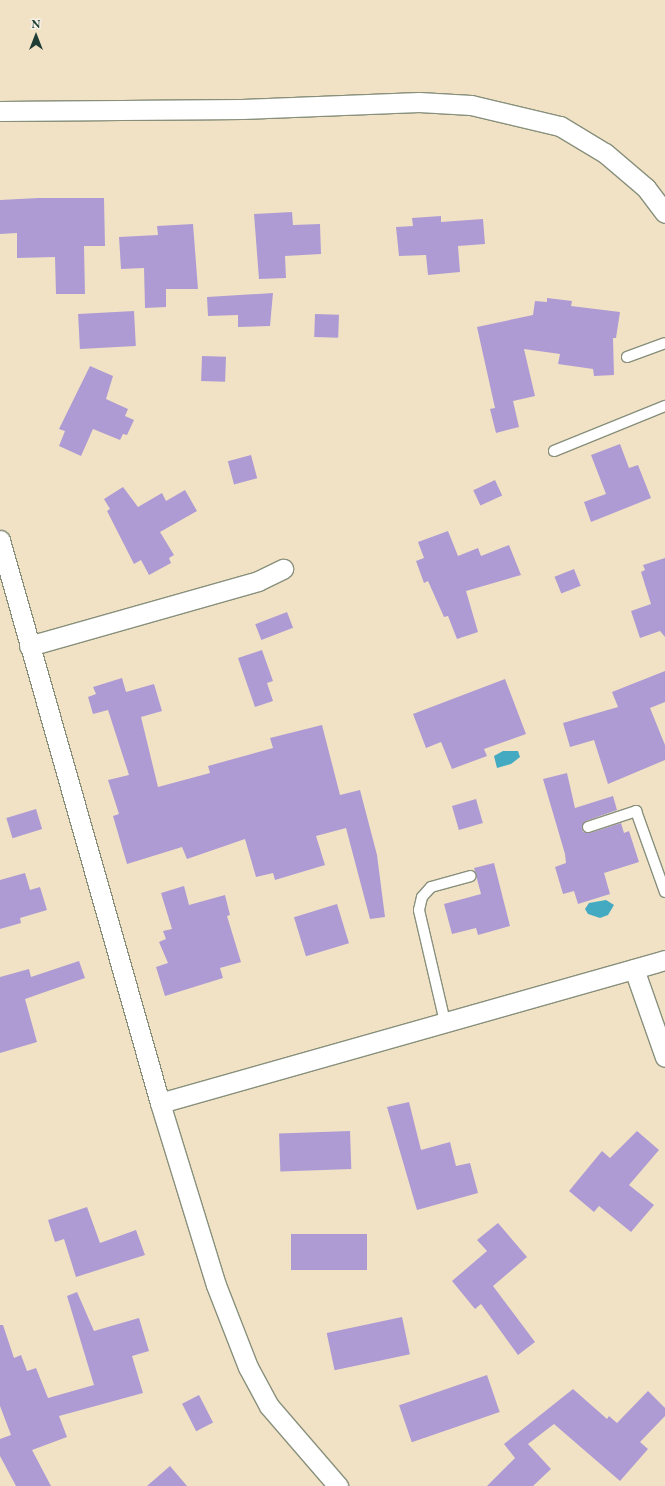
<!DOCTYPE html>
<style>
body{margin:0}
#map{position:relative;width:665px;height:1486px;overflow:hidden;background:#f1e2c5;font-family:"EB Garamond",serif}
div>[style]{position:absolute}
.water>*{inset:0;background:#43aac2}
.building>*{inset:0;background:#ae9bd4;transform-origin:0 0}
.roads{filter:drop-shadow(1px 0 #88907c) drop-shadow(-1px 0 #88907c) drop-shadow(0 1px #88907c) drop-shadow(0 -1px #88907c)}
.service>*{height:10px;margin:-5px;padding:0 5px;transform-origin:5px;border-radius:5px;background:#fff}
.minor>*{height:19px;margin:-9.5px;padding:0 9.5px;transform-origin:9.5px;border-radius:9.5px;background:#fff}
span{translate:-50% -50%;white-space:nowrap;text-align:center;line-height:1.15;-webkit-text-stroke:3.5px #f7f3e8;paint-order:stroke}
.north{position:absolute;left:16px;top:16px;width:40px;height:40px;-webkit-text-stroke:3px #f7f3e8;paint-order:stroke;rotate:0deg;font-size:11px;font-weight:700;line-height:16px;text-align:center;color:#1f3d34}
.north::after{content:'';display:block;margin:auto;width:14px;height:18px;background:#1f3d34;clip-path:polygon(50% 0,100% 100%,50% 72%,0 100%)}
</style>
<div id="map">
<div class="water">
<i style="clip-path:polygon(503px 751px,518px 751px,520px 757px,511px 764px,497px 768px,494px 756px)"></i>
<i style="clip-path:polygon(606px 900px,614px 905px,608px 915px,600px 918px,588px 914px,585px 909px,589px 903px)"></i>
</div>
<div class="building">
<i style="clip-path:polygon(38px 198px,104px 198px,105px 246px,84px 246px,85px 294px,56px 294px,55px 257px,17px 258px,17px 233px,0 234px,0 200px)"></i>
<i style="clip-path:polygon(292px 212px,293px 225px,320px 224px,321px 254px,285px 256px,286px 278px,259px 279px,254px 214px)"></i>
<i style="clip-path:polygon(441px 216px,441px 222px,483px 219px,485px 244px,458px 246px,460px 272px,428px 275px,426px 255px,399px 256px,396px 227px,413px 226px,412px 218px)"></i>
<i style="clip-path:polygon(193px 224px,198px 289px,166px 289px,166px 307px,145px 308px,144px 268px,121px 269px,119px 237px,158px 235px,157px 226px)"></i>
<i style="clip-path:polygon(273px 293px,270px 326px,238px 327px,238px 315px,208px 316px,207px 297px)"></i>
<i style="clip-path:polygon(547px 298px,572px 301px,571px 306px,620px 312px,616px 338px,613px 338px,614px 375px,594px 376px,593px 369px,558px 364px,560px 354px,524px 349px,535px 396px,513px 401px,519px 427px,496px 433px,490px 409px,495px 408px,477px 327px,533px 315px,535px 301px,547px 302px)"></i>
<i style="left:134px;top:311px;width:35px;height:56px;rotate:87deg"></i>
<i style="left:315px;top:314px;width:24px;height:23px;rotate:2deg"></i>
<i style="left:202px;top:356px;width:24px;height:25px;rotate:2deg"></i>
<i style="clip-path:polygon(90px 366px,113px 376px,106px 399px,128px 409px,125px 416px,134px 420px,127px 435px,123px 434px,120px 440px,93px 429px,81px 456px,59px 446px,65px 431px,59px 429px)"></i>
<i style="clip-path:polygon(620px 444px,629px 468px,638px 465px,651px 498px,591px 522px,584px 502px,606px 494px,591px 455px)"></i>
<i style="left:251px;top:455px;width:24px;height:24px;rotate:75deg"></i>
<i style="left:495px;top:480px;width:17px;height:24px;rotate:65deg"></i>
<i style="clip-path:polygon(123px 487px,138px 507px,162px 493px,166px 501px,185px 490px,197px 511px,160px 532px,174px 555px,169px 558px,171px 563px,149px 575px,141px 560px,134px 564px,107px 511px,110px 509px,104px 499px)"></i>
<i style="clip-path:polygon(448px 531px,458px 556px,478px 548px,481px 556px,509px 545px,521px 575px,466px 591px,478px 632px,457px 639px,448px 616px,444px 617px,428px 581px,424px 583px,416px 561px,424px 558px,418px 542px)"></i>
<i style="clip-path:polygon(665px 558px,665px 637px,660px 631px,640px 638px,631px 611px,651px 604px,641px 572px,645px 570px,643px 565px)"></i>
<i style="left:574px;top:569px;width:18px;height:21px;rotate:68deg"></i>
<i style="left:287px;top:612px;width:17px;height:34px;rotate:69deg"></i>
<i style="clip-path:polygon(262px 650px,273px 681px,267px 683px,273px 701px,255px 707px,238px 658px)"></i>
<i style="clip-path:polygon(665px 671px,665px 702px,650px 708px,665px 745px,665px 760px,608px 784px,594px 740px,570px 747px,563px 723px,618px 707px,612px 692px)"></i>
<i style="clip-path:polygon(122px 678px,126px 692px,154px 684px,162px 711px,141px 717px,158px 787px,210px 773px,208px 766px,273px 748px,270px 738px,322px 725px,340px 795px,360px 790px,377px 855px,385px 917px,370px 919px,346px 828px,316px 836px,325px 865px,275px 880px,273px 873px,256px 877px,245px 839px,187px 859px,182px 847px,127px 864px,113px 816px,119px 814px,108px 780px,129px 775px,108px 710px,93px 714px,88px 697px,96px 694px,93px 687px)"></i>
<i style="clip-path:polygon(505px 679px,526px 734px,484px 749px,487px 756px,452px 769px,441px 742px,426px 748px,413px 714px)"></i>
<i style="clip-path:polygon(567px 773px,575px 808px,613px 796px,617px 810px,586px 821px,582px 826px,583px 832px,590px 833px,621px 823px,624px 833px,629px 831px,639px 862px,604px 873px,610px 894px,578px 904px,574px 891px,563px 894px,555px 867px,566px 863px,565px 854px,543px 779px)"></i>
<i style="left:476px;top:799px;width:25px;height:25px;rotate:74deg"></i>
<i style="left:36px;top:809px;width:21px;height:31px;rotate:73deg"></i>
<i style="clip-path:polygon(494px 863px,510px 926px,478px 935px,476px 928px,452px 934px,444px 904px,481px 894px,474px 868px)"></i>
<i style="clip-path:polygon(25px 873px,30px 890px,40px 887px,47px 910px,20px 918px,21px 923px,0 929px,0 880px)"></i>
<i style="clip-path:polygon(184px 886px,189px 905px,225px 895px,230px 915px,227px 916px,241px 962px,220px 968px,223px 978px,165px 996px,156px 967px,168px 963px,159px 942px,166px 939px,163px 931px,172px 929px,161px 893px)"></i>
<i style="left:337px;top:904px;width:41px;height:45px;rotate:73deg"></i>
<i style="clip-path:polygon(79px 961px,85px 978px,25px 999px,37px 1042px,0 1053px,0 977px,29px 969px,31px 977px)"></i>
<i style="clip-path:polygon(409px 1102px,421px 1150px,450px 1142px,456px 1166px,470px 1163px,478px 1193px,417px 1210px,387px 1107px)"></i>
<i style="left:350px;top:1131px;width:38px;height:71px;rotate:88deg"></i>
<i style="clip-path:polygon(637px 1131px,659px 1150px,629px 1185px,654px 1205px,631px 1232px,599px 1206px,594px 1212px,569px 1191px,602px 1151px,610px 1158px)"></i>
<i style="clip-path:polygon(87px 1207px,100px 1243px,136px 1230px,145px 1255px,76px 1277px,64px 1239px,55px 1242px,48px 1220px)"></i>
<i style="clip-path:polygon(498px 1223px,527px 1257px,493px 1286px,535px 1342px,518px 1355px,481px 1304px,475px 1309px,452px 1281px,487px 1251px,477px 1240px)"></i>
<i style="left:291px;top:1234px;width:76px;height:36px"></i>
<i style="clip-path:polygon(77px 1292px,94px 1331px,139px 1318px,149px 1351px,132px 1356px,143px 1393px,59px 1416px,67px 1437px,32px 1450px,51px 1486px,16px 1486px,0 1456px,0 1439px,11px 1435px,0 1406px,0 1325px,3px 1325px,14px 1358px,21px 1355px,27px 1371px,36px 1368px,48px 1398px,94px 1385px,67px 1296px)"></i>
<i style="left:402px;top:1317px;width:38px;height:77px;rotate:78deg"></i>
<i style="left:487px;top:1375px;width:39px;height:93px;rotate:71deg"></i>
<i style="clip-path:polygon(573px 1389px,607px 1419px,609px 1416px,617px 1423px,648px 1391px,665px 1408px,665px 1416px,640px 1442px,648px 1449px,620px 1481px,554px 1424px,528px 1444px,551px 1469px,533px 1486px,487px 1486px,515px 1458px,504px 1444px)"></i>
<i style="left:199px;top:1395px;width:31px;height:19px;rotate:63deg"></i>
<i style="clip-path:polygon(170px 1466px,187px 1486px,147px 1486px)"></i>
</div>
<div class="roads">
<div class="service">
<i style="left:627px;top:357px;width:40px;rotate:-20.2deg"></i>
<i style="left:554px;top:451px;width:120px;rotate:-22.1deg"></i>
<i style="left:588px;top:827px;width:51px;rotate:-18.4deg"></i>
<i style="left:636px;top:811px;width:86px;rotate:70.3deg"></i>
<i style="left:445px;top:1022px;width:115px;rotate:-103.1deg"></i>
<i style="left:419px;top:910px;width:13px;rotate:-77deg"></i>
<i style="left:422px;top:897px;width:13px;rotate:-48deg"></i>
<i style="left:431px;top:887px;width:41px;rotate:-15.4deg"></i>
</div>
<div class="minor">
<i style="left:0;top:111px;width:242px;rotate:-0.5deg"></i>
<i style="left:242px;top:109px;width:177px;rotate:-2.3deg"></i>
<i style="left:419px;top:102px;width:52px;rotate:3.3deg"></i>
<i style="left:471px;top:105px;width:91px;rotate:13.3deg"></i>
<i style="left:560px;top:126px;width:52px;rotate:31deg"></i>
<i style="left:605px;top:153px;width:54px;rotate:40.5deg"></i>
<i style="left:646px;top:188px;width:31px;rotate:53deg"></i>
<i style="left:0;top:540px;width:585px;rotate:74.14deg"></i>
<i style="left:160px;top:1103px;width:190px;rotate:72.9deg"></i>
<i style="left:216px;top:1285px;width:88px;rotate:68.7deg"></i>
<i style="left:248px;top:1367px;width:44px;rotate:61.7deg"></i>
<i style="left:269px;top:1406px;width:106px;rotate:49.2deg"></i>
<i style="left:29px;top:646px;width:238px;rotate:-15.8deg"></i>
<i style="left:258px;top:581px;width:28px;rotate:-26deg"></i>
<i style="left:634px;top:969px;width:93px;rotate:70.6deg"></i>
<i style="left:160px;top:1103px;width:525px;rotate:-15.81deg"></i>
</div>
</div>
<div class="north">N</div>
</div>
